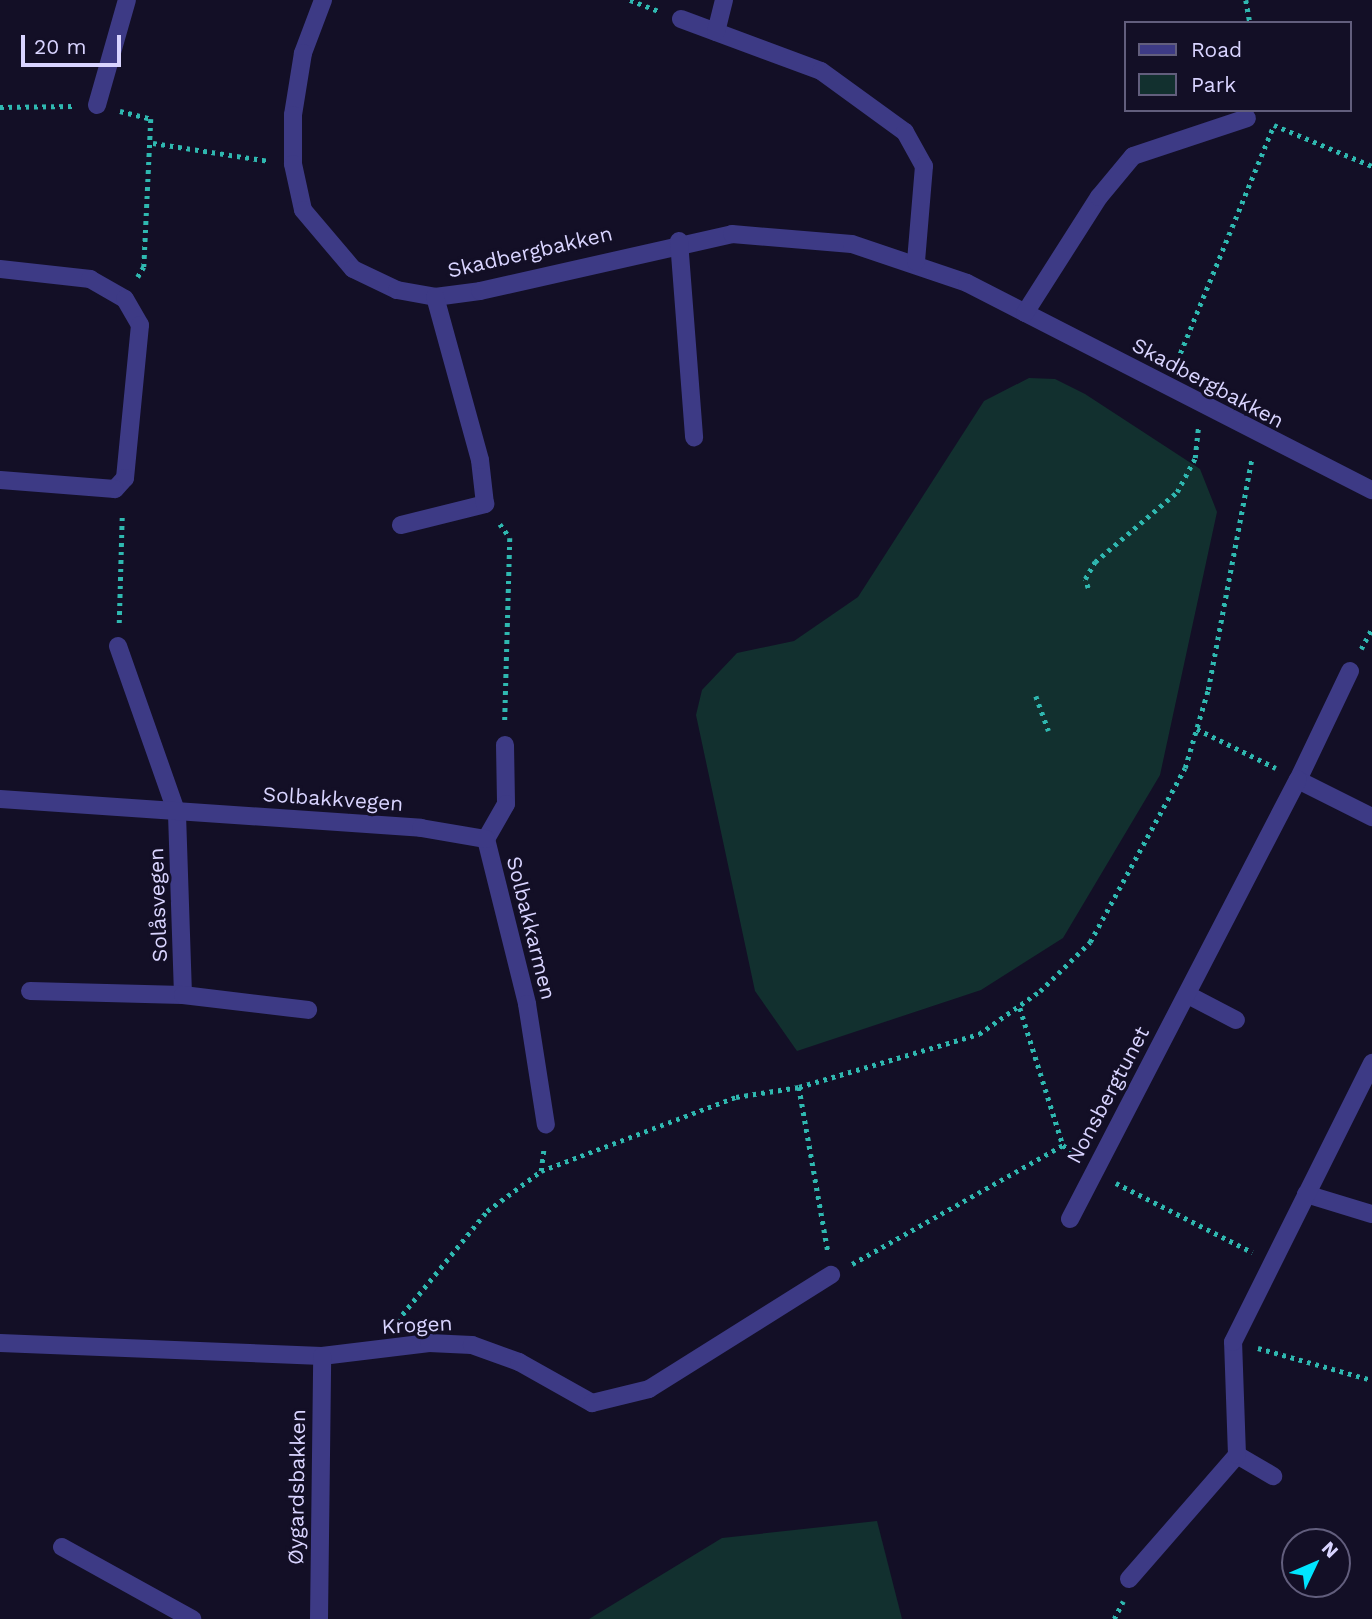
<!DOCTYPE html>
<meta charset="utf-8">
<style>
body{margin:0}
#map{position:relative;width:1372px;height:1619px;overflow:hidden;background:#130f26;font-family:"Work Sans",sans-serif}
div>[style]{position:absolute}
.green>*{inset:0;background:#12302f}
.path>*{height:4.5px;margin-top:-2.25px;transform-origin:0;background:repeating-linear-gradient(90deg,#2fb8b0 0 3.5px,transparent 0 8.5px)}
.minor>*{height:18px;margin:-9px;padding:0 9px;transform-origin:9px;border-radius:9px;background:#3d3a85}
span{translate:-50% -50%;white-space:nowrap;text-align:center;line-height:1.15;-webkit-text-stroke:6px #130f26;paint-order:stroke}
.street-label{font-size:21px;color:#d9d4ff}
.legend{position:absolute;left:1124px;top:21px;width:228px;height:91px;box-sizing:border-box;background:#130f26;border:2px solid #625e7d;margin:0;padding:9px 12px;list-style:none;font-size:21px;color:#d9d4ff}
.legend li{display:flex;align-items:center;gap:14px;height:35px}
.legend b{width:35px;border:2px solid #625e7d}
.north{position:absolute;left:1281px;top:1528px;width:70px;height:70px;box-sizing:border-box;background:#130f26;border:2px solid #625e7d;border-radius:50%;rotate:46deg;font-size:19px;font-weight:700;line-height:28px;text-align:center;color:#d9d4ff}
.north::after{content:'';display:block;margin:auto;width:24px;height:32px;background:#00e5ff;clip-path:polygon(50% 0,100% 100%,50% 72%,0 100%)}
.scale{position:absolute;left:21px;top:35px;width:100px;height:32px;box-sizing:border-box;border:4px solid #d9d4ff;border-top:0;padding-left:9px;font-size:21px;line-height:24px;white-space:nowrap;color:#d9d4ff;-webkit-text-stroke:5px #130f26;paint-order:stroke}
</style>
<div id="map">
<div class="green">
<i style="clip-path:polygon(1029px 378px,1055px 379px,1085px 394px,1200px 469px,1217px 512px,1160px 775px,1063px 938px,981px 990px,797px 1051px,755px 991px,696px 715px,702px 690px,737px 653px,794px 641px,858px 597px,984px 401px)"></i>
<i style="clip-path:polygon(877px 1521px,902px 1619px,589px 1619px,722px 1538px)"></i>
</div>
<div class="path">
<i style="left:630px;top:0;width:31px;rotate:21deg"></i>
<i style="left:1246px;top:0;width:23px;rotate:80deg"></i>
<i style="left:0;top:107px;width:74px;rotate:-0.8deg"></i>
<i style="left:120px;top:111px;width:32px;rotate:14deg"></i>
<i style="left:151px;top:119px;width:148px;rotate:92.7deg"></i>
<i style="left:144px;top:267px;width:12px;rotate:121deg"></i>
<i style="left:1274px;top:125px;width:106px;rotate:22.7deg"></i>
<i style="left:153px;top:143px;width:117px;rotate:8.8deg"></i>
<i style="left:1177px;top:361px;width:251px;rotate:-67.7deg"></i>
<i style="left:500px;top:524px;width:17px;rotate:54deg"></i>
<i style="left:510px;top:538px;width:184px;rotate:91.6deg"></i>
<i style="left:1088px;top:588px;width:9px;rotate:-108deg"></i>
<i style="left:1085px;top:579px;width:20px;rotate:-60deg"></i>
<i style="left:1095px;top:562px;width:108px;rotate:-40.5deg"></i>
<i style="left:1177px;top:492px;width:38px;rotate:-62deg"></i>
<i style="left:1195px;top:458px;width:30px;rotate:-84deg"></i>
<i style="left:119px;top:623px;width:109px;rotate:-88.4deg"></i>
<i style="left:1361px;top:649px;width:24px;rotate:-62deg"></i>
<i style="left:1036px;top:696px;width:37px;rotate:70deg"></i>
<i style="left:1197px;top:729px;width:88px;rotate:26.3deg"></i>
<i style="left:1020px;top:1008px;width:144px;rotate:72.6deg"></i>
<i style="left:799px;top:1087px;width:168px;rotate:80deg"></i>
<i style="left:541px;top:1171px;width:24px;rotate:-83deg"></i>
<i style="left:1116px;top:1183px;width:153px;rotate:26.9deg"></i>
<i style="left:852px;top:1264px;width:242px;rotate:-29.4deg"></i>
<i style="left:1063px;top:1145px;width:15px;rotate:37deg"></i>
<i style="left:397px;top:1321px;width:142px;rotate:-50.7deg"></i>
<i style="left:487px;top:1211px;width:67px;rotate:-36.5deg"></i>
<i style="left:541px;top:1171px;width:209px;rotate:-20.8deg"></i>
<i style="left:736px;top:1097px;width:64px;rotate:-9deg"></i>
<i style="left:799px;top:1087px;width:188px;rotate:-16.4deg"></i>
<i style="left:979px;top:1034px;width:75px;rotate:-35.2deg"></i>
<i style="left:1040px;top:991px;width:70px;rotate:-44.4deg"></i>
<i style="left:1090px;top:942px;width:198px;rotate:-61.4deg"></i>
<i style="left:1185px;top:768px;width:81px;rotate:-73.6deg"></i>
<i style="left:1208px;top:690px;width:236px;rotate:-79.3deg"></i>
<i style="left:1258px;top:1348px;width:118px;rotate:15.7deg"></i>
<i style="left:1114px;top:1619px;width:20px;rotate:-63deg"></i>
</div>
<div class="minor">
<i style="left:323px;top:0;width:57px;rotate:110.7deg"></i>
<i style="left:303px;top:53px;width:63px;rotate:99.2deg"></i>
<i style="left:293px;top:115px;width:49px;rotate:90deg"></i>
<i style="left:293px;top:164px;width:47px;rotate:77.7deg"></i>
<i style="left:303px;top:210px;width:77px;rotate:49.7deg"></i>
<i style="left:353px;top:269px;width:49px;rotate:25.5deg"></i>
<i style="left:397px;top:290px;width:39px;rotate:10deg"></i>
<i style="left:435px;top:297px;width:45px;rotate:-7.6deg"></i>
<i style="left:480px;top:291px;width:258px;rotate:-12.7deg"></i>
<i style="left:732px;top:234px;width:120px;rotate:4.8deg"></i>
<i style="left:852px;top:244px;width:121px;rotate:18.7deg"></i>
<i style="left:967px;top:283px;width:455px;rotate:27.1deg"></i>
<i style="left:681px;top:19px;width:149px;rotate:20.4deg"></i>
<i style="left:821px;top:71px;width:104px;rotate:36deg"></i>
<i style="left:905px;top:132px;width:39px;rotate:61deg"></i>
<i style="left:924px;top:166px;width:96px;rotate:94.8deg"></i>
<i style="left:716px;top:32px;width:33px;rotate:-76deg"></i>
<i style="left:97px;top:105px;width:109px;rotate:-74.1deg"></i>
<i style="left:679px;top:241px;width:197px;rotate:85.6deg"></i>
<i style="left:0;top:269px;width:91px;rotate:6.3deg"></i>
<i style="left:90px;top:279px;width:40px;rotate:29.7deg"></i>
<i style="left:125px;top:299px;width:30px;rotate:60deg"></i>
<i style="left:140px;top:325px;width:154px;rotate:95.6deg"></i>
<i style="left:125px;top:478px;width:15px;rotate:132deg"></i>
<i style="left:115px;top:489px;width:115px;rotate:-175.5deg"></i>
<i style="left:1025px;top:313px;width:138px;rotate:-57.5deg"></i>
<i style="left:1099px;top:197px;width:53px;rotate:-50.3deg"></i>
<i style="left:1133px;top:156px;width:120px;rotate:-18.4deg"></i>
<i style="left:401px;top:525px;width:87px;rotate:-14deg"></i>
<i style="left:485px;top:504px;width:44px;rotate:-96.5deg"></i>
<i style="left:480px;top:460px;width:169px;rotate:-105.4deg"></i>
<i style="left:118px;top:646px;width:178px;rotate:70.6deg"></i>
<i style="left:177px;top:814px;width:181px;rotate:88.1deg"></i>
<i style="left:1350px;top:671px;width:121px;rotate:115.5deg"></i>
<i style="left:1298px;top:780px;width:83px;rotate:26.6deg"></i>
<i style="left:505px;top:745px;width:59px;rotate:89deg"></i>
<i style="left:506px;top:804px;width:40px;rotate:119.7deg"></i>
<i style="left:486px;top:839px;width:170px;rotate:76deg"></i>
<i style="left:527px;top:1004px;width:122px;rotate:81.1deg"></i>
<i style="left:0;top:799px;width:422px;rotate:3.9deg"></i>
<i style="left:421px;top:828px;width:66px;rotate:9.6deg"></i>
<i style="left:30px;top:991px;width:153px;rotate:1.5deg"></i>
<i style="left:183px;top:995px;width:126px;rotate:6.8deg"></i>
<i style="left:1188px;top:995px;width:54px;rotate:27.5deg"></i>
<i style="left:1306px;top:1194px;width:69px;rotate:16.9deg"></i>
<i style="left:1070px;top:1219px;width:495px;rotate:-62.6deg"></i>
<i style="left:0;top:1343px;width:322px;rotate:2.3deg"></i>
<i style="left:322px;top:1356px;width:108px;rotate:-6.9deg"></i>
<i style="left:429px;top:1343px;width:43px;rotate:2.7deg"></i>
<i style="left:472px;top:1345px;width:50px;rotate:19.9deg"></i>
<i style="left:519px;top:1362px;width:84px;rotate:29.3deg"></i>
<i style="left:592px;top:1403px;width:59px;rotate:-13.8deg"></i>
<i style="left:649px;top:1389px;width:215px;rotate:-32.1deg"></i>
<i style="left:1237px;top:1455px;width:42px;rotate:30.3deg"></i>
<i style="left:62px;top:1547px;width:149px;rotate:29deg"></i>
<i style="left:1129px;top:1579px;width:164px;rotate:-48.9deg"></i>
<i style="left:1237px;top:1455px;width:113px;rotate:-92deg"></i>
<i style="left:1233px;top:1342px;width:312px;rotate:-63.5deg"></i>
<i style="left:319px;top:1619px;width:263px;rotate:-89.3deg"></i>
</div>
<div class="street-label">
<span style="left:530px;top:252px;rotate:-13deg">Skadbergbakken</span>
<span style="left:1208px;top:383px;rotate:28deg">Skadbergbakken</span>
<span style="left:333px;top:799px;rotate:4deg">Solbakkvegen</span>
<span style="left:158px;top:905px;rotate:-92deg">Solåsvegen</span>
<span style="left:531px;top:928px;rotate:76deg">Solbakkarmen</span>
<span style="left:1108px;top:1095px;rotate:-62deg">Nonsbergtunet</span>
<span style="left:417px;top:1325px;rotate:-3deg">Krogen</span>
<span style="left:297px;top:1487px;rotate:-89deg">Øygardsbakken</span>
</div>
<ul class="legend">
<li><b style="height:9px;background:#3d3a85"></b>Road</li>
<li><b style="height:19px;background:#12302f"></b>Park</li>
</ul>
<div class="north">N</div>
<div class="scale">20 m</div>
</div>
